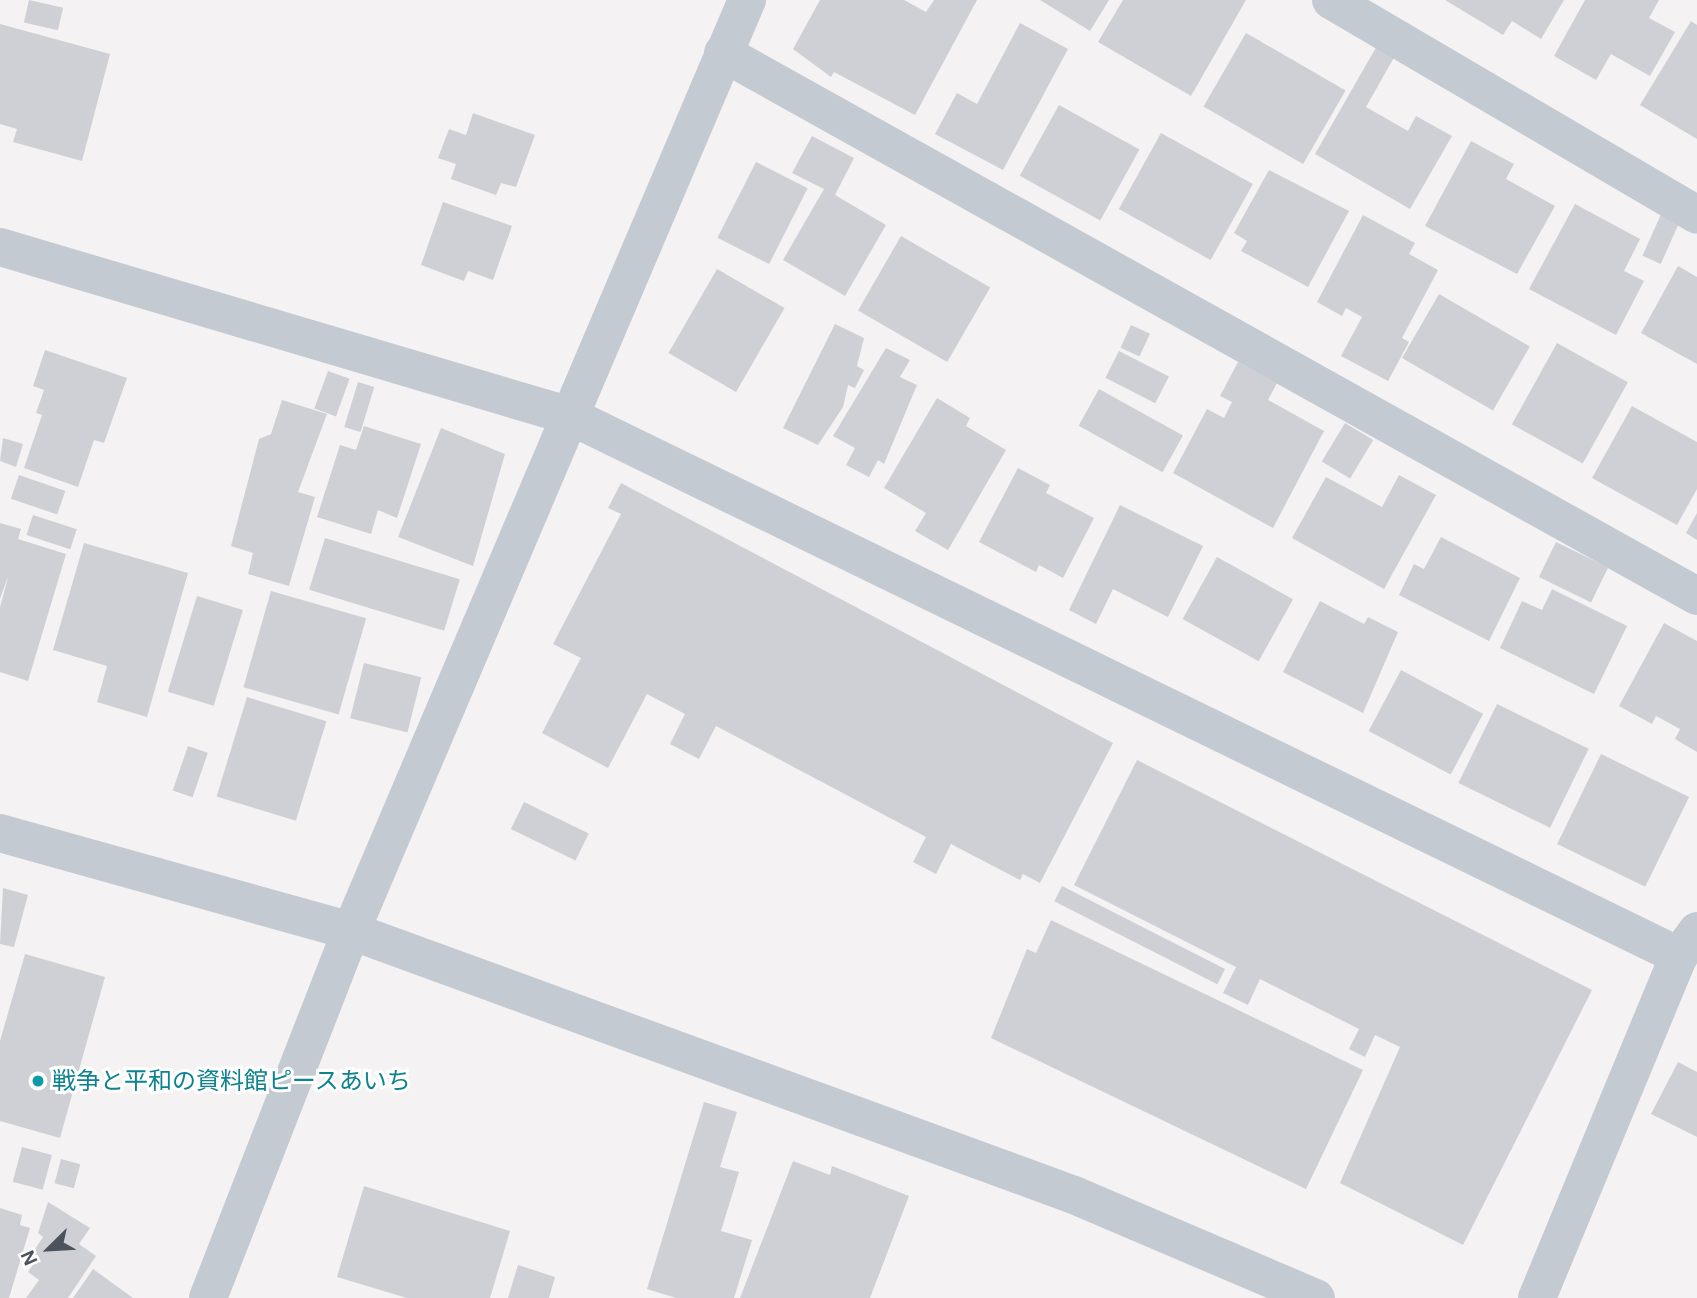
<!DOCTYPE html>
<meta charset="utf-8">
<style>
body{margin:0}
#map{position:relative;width:1697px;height:1298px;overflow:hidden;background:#f4f2f2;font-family:"DM Sans","Noto Sans JP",sans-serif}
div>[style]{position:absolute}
.building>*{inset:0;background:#cfd0d5;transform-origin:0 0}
.minor>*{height:38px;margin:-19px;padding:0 19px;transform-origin:19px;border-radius:19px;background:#c4cad1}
.tertiary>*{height:38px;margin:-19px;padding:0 19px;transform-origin:19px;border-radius:19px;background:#c4cad1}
.dots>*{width:19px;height:19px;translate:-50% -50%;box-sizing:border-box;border:4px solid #fff;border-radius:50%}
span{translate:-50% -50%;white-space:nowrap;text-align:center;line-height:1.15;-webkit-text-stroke:6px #fff;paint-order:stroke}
.culture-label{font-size:24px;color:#0d838f}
.left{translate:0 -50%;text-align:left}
.north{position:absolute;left:14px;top:1214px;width:70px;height:70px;-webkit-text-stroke:5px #fff;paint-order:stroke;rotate:246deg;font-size:19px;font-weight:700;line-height:28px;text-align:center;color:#4b535d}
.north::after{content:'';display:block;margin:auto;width:24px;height:32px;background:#4b535d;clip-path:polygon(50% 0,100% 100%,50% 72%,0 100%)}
</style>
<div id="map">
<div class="building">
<i style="left:29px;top:0;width:35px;height:23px;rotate:13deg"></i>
<i style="clip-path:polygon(820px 0,904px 0,926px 12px,934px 0,977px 0,915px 115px,834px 72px,831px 77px,793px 49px)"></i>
<i style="clip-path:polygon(1040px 0,1109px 0,1090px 31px)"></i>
<i style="clip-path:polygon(1123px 0,1246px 0,1191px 96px,1098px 42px)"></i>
<i style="clip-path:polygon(1445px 0,1564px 0,1541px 39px,1512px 21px,1503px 35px)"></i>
<i style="clip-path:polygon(1585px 0,1659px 0,1649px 18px,1675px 32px,1650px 76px,1611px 54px,1596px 80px,1554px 56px)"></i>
<i style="clip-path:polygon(1691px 21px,1697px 25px,1697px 139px,1640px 105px)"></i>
<i style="clip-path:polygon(1020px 23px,1068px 49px,1003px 170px,935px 134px,957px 93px,977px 104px)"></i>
<i style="clip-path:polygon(0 24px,110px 54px,82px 161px,13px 142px,17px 129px,0 124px)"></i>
<i style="left:1246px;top:33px;width:115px;height:85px;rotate:30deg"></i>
<i style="clip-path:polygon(1378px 44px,1396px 54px,1366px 107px,1408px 131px,1416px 116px,1452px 136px,1410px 209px,1315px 154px)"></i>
<i style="left:1059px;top:105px;width:92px;height:81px;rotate:29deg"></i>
<i style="clip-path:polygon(473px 113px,535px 135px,516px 187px,501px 183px,496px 195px,451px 179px,456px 164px,438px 158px,449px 129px,466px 135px)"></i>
<i style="left:1161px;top:133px;width:105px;height:87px;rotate:29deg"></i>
<i style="clip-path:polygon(812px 136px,854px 158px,835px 195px,886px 225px,845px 296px,783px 260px,824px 189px,792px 173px)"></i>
<i style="clip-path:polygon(1471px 141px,1514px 164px,1506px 179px,1555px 206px,1517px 274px,1425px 226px)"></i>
<i style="left:756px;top:162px;width:58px;height:85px;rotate:27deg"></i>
<i style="clip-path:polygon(1269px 170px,1349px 211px,1308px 287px,1241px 251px,1247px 241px,1234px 233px)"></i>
<i style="clip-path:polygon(443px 202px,512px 226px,493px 280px,468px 271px,464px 281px,421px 265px)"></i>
<i style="clip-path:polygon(1575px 204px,1640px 239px,1624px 271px,1644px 281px,1616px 335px,1529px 289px)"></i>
<i style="left:1662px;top:212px;width:20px;height:48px;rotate:24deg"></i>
<i style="clip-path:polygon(1363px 215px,1415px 243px,1409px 254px,1438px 270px,1402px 338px,1409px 342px,1388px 381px,1341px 356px,1362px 317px,1346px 308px,1342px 316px,1317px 302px)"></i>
<i style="left:901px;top:236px;width:103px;height:86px;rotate:30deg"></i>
<i style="clip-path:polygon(1678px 266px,1697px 277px,1697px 364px,1641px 333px)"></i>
<i style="left:717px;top:269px;width:78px;height:97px;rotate:30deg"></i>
<i style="left:1439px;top:294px;width:105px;height:74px;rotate:30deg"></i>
<i style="clip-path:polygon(835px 324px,864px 338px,857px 366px,864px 370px,855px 388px,848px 385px,843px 407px,818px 445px,783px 428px)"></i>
<i style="left:1131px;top:325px;width:21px;height:25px;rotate:25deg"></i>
<i style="left:1557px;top:343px;width:81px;height:93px;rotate:29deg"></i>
<i style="clip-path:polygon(886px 348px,910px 360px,900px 377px,917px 385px,884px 464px,878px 460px,869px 477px,846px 465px,855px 448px,833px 436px)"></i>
<i style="clip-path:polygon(45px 350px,127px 378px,104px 443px,94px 440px,78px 487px,24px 468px,42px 415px,36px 413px,44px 390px,33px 386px)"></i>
<i style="left:1119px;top:351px;width:56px;height:30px;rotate:27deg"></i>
<i style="clip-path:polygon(1238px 362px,1277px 383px,1268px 400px,1324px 431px,1273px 528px,1173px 473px,1207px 409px,1224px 418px,1232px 402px,1220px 396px)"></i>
<i style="left:328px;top:371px;width:23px;height:40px;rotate:20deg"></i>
<i style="left:358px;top:382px;width:17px;height:47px;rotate:17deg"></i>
<i style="left:1099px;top:389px;width:96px;height:42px;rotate:29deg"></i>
<i style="clip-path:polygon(937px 398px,970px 418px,966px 426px,1006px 450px,948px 550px,915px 531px,926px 513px,884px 488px)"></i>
<i style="clip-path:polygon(282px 400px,327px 414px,298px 492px,315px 497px,289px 586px,248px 574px,253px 553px,231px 546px,259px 439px,271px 434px)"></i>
<i style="clip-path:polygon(1632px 406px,1697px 442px,1697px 489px,1677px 525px,1592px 478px)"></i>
<i style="left:1345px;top:423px;width:33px;height:45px;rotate:31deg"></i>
<i style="clip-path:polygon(364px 426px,421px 444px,397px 518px,378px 510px,371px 534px,317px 517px,340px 445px,356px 450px)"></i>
<i style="clip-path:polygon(441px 428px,505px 454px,473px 566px,398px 537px)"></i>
<i style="clip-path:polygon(3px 438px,23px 444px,16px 467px,0 461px)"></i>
<i style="clip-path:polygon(1018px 468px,1050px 485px,1046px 493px,1094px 518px,1063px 578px,1039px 565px,1036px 572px,979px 542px)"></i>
<i style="left:19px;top:475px;width:49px;height:25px;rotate:19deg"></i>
<i style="clip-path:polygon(1399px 475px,1436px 495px,1384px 589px,1292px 538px,1326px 477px,1382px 507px)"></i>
<i style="clip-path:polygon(621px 483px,1113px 743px,1040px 883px,1023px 874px,1020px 880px,951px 844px,936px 874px,913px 862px,926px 837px,716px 726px,699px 759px,670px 744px,685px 714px,647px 694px,608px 768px,542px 733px,581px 658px,553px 644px,621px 514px,608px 508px)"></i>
<i style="clip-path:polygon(1120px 505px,1203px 546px,1168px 617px,1113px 589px,1096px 624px,1069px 610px)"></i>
<i style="clip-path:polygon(1697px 513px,1697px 540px,1686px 533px)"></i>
<i style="left:33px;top:515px;width:46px;height:21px;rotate:18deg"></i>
<i style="clip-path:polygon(0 523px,21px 529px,18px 539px,66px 554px,28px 681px,0 672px,0 607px,9px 574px,0 599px)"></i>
<i style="clip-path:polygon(1441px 537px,1520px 578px,1489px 641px,1399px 595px,1414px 564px,1424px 569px)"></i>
<i style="left:325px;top:538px;width:141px;height:54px;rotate:17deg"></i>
<i style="left:1556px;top:542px;width:58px;height:39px;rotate:26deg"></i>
<i style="clip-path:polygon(84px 543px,188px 573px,147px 717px,97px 702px,107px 666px,53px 650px)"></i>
<i style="left:1217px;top:557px;width:87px;height:71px;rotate:29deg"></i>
<i style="clip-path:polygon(1552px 589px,1627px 626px,1594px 694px,1500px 648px,1522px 601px,1542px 610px)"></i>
<i style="left:271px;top:591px;width:99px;height:100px;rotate:16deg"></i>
<i style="left:197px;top:596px;width:48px;height:100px;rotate:17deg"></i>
<i style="clip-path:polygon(1320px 601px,1364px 624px,1368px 617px,1398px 632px,1363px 713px,1283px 672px)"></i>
<i style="clip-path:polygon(1664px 623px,1697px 641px,1697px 752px,1675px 739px,1680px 729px,1656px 716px,1652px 724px,1619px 706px)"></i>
<i style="left:364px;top:663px;width:59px;height:57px;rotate:14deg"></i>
<i style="left:1401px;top:670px;width:93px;height:69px;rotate:28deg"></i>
<i style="left:247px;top:697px;width:83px;height:104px;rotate:17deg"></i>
<i style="left:1497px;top:704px;width:102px;height:88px;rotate:26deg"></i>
<i style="left:188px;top:746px;width:21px;height:47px;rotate:19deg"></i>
<i style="left:1601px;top:754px;width:98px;height:100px;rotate:26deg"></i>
<i style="clip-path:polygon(1137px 760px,1592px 990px,1463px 1245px,1340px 1183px,1400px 1047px,1375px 1035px,1365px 1057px,1349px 1049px,1359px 1029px,1260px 979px,1248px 1005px,1223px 993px,1236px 967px,1074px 885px)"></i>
<i style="left:524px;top:802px;width:72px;height:30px;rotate:26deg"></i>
<i style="left:1062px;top:886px;width:183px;height:17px;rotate:27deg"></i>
<i style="clip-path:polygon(3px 888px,28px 895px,14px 947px,0 944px)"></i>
<i style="clip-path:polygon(1051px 920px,1363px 1070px,1306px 1189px,991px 1038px,1027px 949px,1036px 953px)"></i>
<i style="clip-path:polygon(25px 954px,105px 977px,60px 1138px,0 1121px,0 1041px)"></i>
<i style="clip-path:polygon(1678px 1062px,1697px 1072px,1697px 1137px,1651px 1114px)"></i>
<i style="clip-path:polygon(704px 1102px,737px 1112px,720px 1167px,739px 1172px,721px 1231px,752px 1240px,734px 1298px,676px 1298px,647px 1289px)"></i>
<i style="left:22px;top:1147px;width:31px;height:36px;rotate:15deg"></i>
<i style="left:61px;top:1159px;width:20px;height:25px;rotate:15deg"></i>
<i style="clip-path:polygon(793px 1161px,830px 1175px,832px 1166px,909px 1196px,870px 1298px,740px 1298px)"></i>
<i style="clip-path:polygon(364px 1186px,510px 1231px,490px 1298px,407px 1298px,337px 1277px)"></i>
<i style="clip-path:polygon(48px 1202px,90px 1228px,79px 1244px,96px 1256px,68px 1298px,26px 1298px,39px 1280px,28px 1272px,38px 1257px,33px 1252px,43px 1237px,38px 1233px)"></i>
<i style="clip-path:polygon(0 1208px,22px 1215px,20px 1225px,30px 1228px,9px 1298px,0 1298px)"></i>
<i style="clip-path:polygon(518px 1265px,555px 1277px,549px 1298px,508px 1298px)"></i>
<i style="clip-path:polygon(93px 1269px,133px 1298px,73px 1298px)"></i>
</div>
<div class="minor">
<i style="left:1331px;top:0;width:424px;rotate:30.4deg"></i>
<i style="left:723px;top:53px;width:1115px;rotate:29.14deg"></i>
<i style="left:0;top:247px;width:595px;rotate:16.51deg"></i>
<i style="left:570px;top:416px;width:1233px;rotate:25.96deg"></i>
<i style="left:208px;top:1298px;width:394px;rotate:-68.7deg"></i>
<i style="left:1537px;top:1298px;width:370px;rotate:-67.5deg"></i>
<i style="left:1679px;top:956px;width:31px;rotate:-54deg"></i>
</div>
<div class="tertiary">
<i style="left:0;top:833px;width:364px;rotate:15.6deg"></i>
<i style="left:351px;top:931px;width:770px;rotate:20.06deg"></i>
<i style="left:1074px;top:1195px;width:263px;rotate:23.1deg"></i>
<i style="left:351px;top:931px;width:1012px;rotate:-66.96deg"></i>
</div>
<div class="dots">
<i style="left:38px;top:1081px;background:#0f9aa8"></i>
</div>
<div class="culture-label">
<span class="left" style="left:52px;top:1081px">戦争と平和の資料館ピースあいち</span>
</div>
<div class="north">N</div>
</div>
